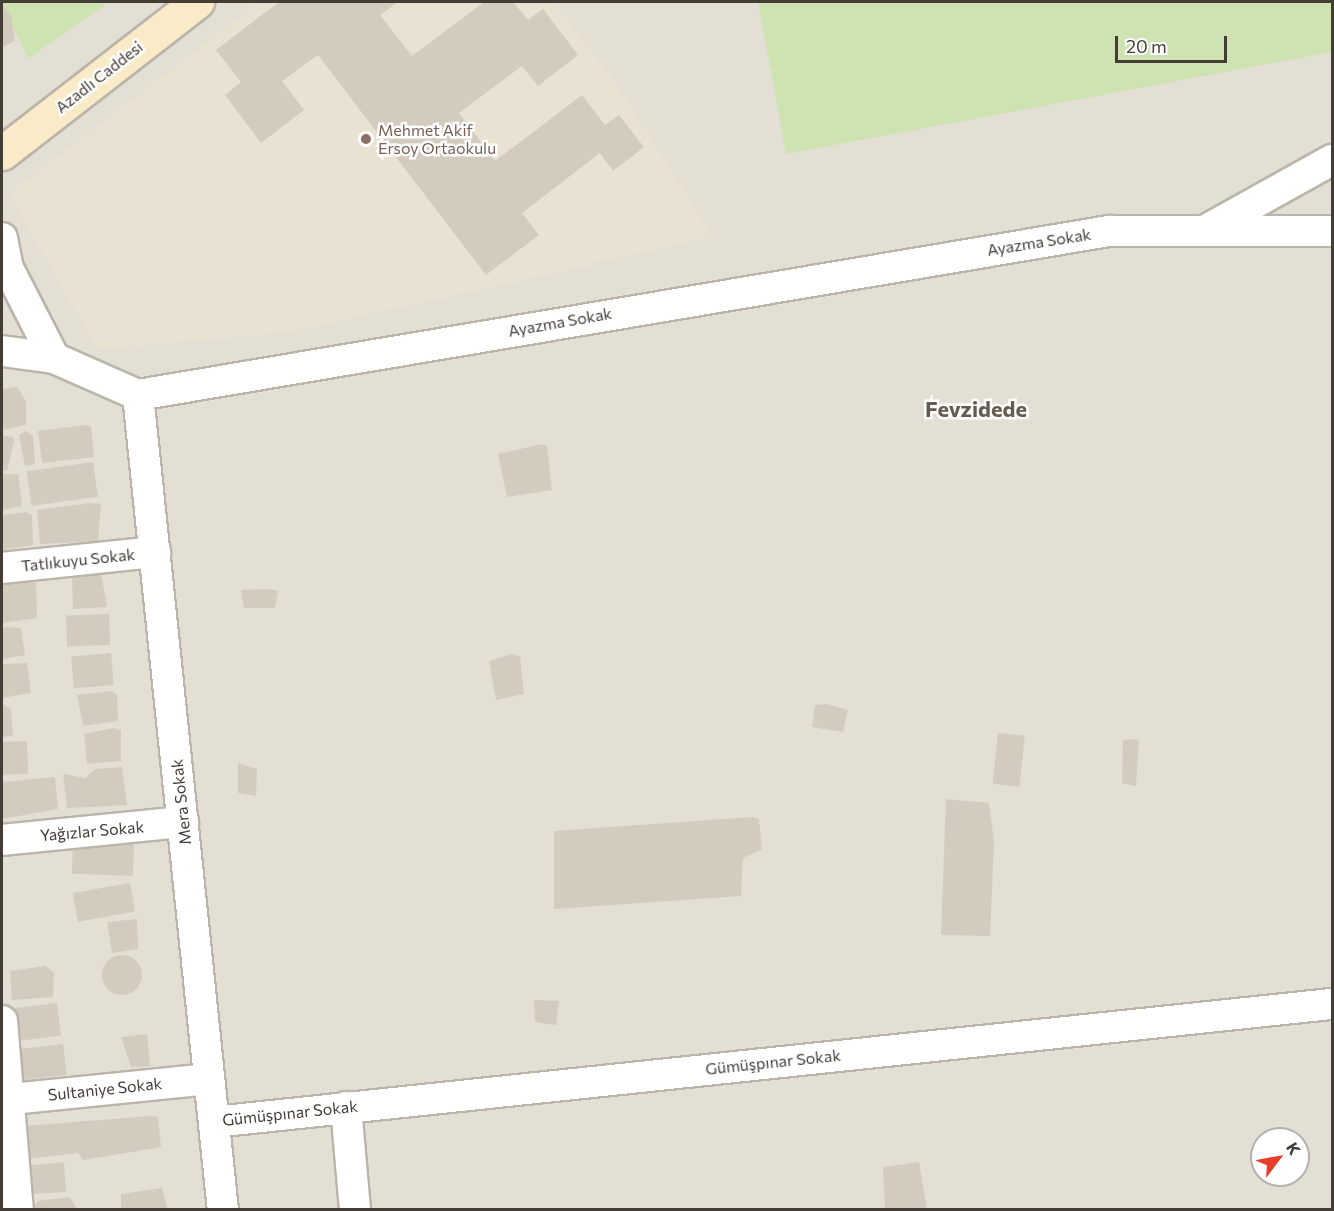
<!DOCTYPE html>
<meta charset="utf-8">
<style>
body{margin:0}
#map{position:relative;width:1334px;height:1211px;overflow:hidden;background:#f1ede6;font-family:Commissioner,sans-serif}
div>[style]{position:absolute}
.residential>*{inset:0;background:#e4dfd4}
.education>*{inset:0;background:#e9e1d1}
.green>*{inset:0;background:#cee2b2}
.building>*{inset:0;background:#d4cbbf;transform-origin:0 0}
.round{border-radius:50%}
.roads{filter:drop-shadow(2px 0 #bbb4a9) drop-shadow(-2px 0 #bbb4a9) drop-shadow(0 2px #bbb4a9) drop-shadow(0 -2px #bbb4a9)}
.street>*{height:30px;margin:-15px;padding:0 15px;transform-origin:15px;border-radius:15px;background:#fff}
.secondary>*{height:33px;margin:-16.5px;padding:0 16.5px;transform-origin:16.5px;border-radius:16.5px;background:#f9ebc7}
.dots>*{width:16px;height:16px;translate:-50% -50%;box-sizing:border-box;border:3px solid #fff;border-radius:50%}
span{translate:-50% -50%;white-space:nowrap;text-align:center;line-height:1.15;-webkit-text-stroke:5px #fff;paint-order:stroke}
.street-label{font-size:16px;color:#433d36}
.education-label{font-size:16px;color:#785e54}
.left{translate:0 -50%;text-align:left}
.district-label{font-size:22px;color:#655b4e;font-weight:700}
.frame{position:absolute;inset:0;border:3px solid #433d36;pointer-events:none}
.north{position:absolute;left:1250px;top:1127px;width:60px;height:60px;box-sizing:border-box;background:#fff;border:2px solid #b4b1af;border-radius:50%;rotate:58deg;font-size:16px;font-weight:700;line-height:24px;text-align:center;color:#433d36}
.north::after{content:'';display:block;margin:auto;width:21px;height:27px;background:#e63e28;clip-path:polygon(50% 0,100% 100%,50% 72%,0 100%)}
.scale{position:absolute;left:1115px;top:36px;width:112px;height:27px;box-sizing:border-box;border:3px solid #433d36;border-top:0;padding-left:8px;font-size:18px;line-height:21px;white-space:nowrap;color:#433d36;-webkit-text-stroke:4px #fff;paint-order:stroke}
</style>
<div id="map">
<div class="residential">
<i style="clip-path:polygon(evenodd,2px 2px,1332px 2px,1332px 1209px,2px 1210px,2px 2px,1262px 1139px,1298px 1139px,1298px 1175px,1262px 1175px,1262px 1139px)"></i>
</div>
<div class="education">
<i style="clip-path:polygon(260px 2px,553px 2px,617px 85px,713px 237px,291px 332px,97px 349px,9px 194px)"></i>
</div>
<div class="green">
<i style="clip-path:polygon(2px 2px,109px 2px,28px 59px)"></i>
<i style="clip-path:polygon(758px 2px,1332px 2px,1332px 52px,786px 154px)"></i>
</div>
<div class="building">
<i style="clip-path:polygon(279px 2px,398px 2px,380px 15px,412px 56px,484px 2px,513px 2px,528px 20px,543px 9px,578px 55px,538px 86px,522px 66px,459px 113px,495px 161px,582px 95px,605px 125px,619px 115px,644px 147px,613px 171px,600px 153px,522px 213px,539px 235px,486px 275px,318px 55px,282px 81px,304px 110px,261px 143px,225px 95px,241px 82px,216px 50px)"></i>
<i style="clip-path:polygon(2px 4px,11px 16px,15px 41px,2px 47px)"></i>
<i style="clip-path:polygon(17px 387px,26px 401px,26px 425px,2px 430px,2px 389px)"></i>
<i style="clip-path:polygon(84px 425px,91px 426px,94px 457px,42px 463px,38px 431px)"></i>
<i style="clip-path:polygon(26px 431px,33px 436px,35px 464px,25px 466px,19px 435px)"></i>
<i style="left:2px;top:435px;width:13px;height:34px;rotate:13deg"></i>
<i style="clip-path:polygon(542px 444px,547px 446px,552px 490px,507px 497px,498px 454px)"></i>
<i style="left:93px;top:462px;width:35px;height:67px;rotate:82deg"></i>
<i style="clip-path:polygon(2px 474px,18px 474px,22px 506px,2px 510px)"></i>
<i style="clip-path:polygon(90px 503px,101px 504px,98px 541px,40px 544px,37px 510px)"></i>
<i style="clip-path:polygon(26px 512px,32px 515px,33px 545px,2px 550px,2px 515px)"></i>
<i style="clip-path:polygon(101px 573px,107px 607px,73px 609px,72px 578px)"></i>
<i style="clip-path:polygon(27px 580px,36px 583px,37px 618px,2px 623px,2px 582px)"></i>
<i style="clip-path:polygon(271px 589px,278px 591px,275px 608px,244px 608px,241px 590px)"></i>
<i style="left:109px;top:614px;width:31px;height:43px;rotate:88deg"></i>
<i style="clip-path:polygon(2px 627px,21px 628px,25px 655px,2px 659px)"></i>
<i style="left:111px;top:653px;width:32px;height:40px;rotate:85deg"></i>
<i style="clip-path:polygon(511px 654px,520px 656px,524px 694px,496px 700px,489px 661px)"></i>
<i style="clip-path:polygon(27px 663px,31px 693px,2px 698px,2px 664px)"></i>
<i style="clip-path:polygon(111px 691px,117px 695px,118px 721px,83px 726px,77px 695px)"></i>
<i style="clip-path:polygon(2px 703px,11px 710px,13px 736px,2px 737px)"></i>
<i style="clip-path:polygon(826px 704px,848px 710px,843px 732px,812px 727px,815px 705px)"></i>
<i style="clip-path:polygon(114px 728px,121px 730px,121px 761px,87px 764px,84px 734px)"></i>
<i style="left:998px;top:733px;width:27px;height:51px;rotate:6deg"></i>
<i style="clip-path:polygon(1132px 739px,1139px 741px,1136px 786px,1122px 783px,1123px 740px)"></i>
<i style="left:27px;top:741px;width:33px;height:25px;rotate:88deg"></i>
<i style="clip-path:polygon(238px 763px,257px 769px,256px 796px,238px 793px)"></i>
<i style="clip-path:polygon(122px 767px,127px 805px,67px 808px,63px 774px,85px 778px,95px 769px)"></i>
<i style="clip-path:polygon(55px 777px,58px 809px,2px 819px,2px 782px)"></i>
<i style="clip-path:polygon(946px 799px,989px 803px,994px 841px,990px 936px,941px 935px)"></i>
<i style="clip-path:polygon(753px 817px,759px 819px,762px 849px,743px 858px,741px 896px,554px 909px,554px 831px)"></i>
<i style="left:134px;top:843px;width:33px;height:61px;rotate:92deg"></i>
<i style="left:130px;top:883px;width:29px;height:58px;rotate:80deg"></i>
<i style="clip-path:polygon(137px 919px,138px 949px,112px 953px,107px 922px)"></i>
<i class="round" style="left:102px;top:955px;width:40px;height:40px"></i>
<i style="clip-path:polygon(45px 966px,54px 972px,53px 997px,12px 1000px,10px 971px)"></i>
<i style="clip-path:polygon(534px 1000px,559px 1001px,556px 1025px,535px 1022px)"></i>
<i style="left:57px;top:1003px;width:33px;height:42px;rotate:83deg"></i>
<i style="clip-path:polygon(147px 1034px,150px 1066px,131px 1067px,121px 1037px)"></i>
<i style="left:63px;top:1044px;width:31px;height:46px;rotate:83deg"></i>
<i style="clip-path:polygon(151px 1116px,158px 1117px,161px 1147px,83px 1160px,78px 1153px,27px 1159px,23px 1126px)"></i>
<i style="clip-path:polygon(64px 1162px,66px 1192px,30px 1194px,28px 1170px,32px 1165px)"></i>
<i style="clip-path:polygon(919px 1162px,927px 1210px,885px 1210px,883px 1167px)"></i>
<i style="clip-path:polygon(162px 1188px,168px 1210px,121px 1210px,121px 1194px)"></i>
<i style="clip-path:polygon(70px 1197px,77px 1210px,32px 1210px,38px 1201px)"></i>
</div>
<div class="roads">
<div class="street">
<i style="left:1206px;top:230px;width:144px;rotate:-29.1deg"></i>
<i style="left:2px;top:238px;width:31px;rotate:79deg"></i>
<i style="left:8px;top:268px;width:101px;rotate:62.9deg"></i>
<i style="left:54px;top:358px;width:92px;rotate:23.8deg"></i>
<i style="left:138px;top:395px;width:985px;rotate:-9.59deg"></i>
<i style="left:1109px;top:231px;width:223px"></i>
<i style="left:2px;top:351px;width:52px;rotate:7.7deg"></i>
<i style="left:138px;top:395px;width:819px;rotate:84.05deg"></i>
<i style="left:2px;top:568px;width:154px;rotate:-6deg"></i>
<i style="left:2px;top:840px;width:182px;rotate:-5.7deg"></i>
<i style="left:2px;top:1021px;width:190px;rotate:85.2deg"></i>
<i style="left:2px;top:1100px;width:208px;rotate:-5.8deg"></i>
<i style="left:346px;top:1107px;width:103px;rotate:85deg"></i>
<i style="left:214px;top:1122px;width:1124px;rotate:-6.03deg"></i>
</div>
<div class="secondary">
<i style="left:2px;top:153px;width:247px;rotate:-37.8deg"></i>
</div>
</div>
<div class="dots">
<i style="left:366px;top:139px;background:#8d6e63"></i>
</div>
<div class="street-label">
<span style="left:99px;top:77px;rotate:-38deg">Azadlı Caddesi</span>
<span style="left:1039px;top:242px;rotate:-9deg">Ayazma Sokak</span>
<span style="left:560px;top:322px;rotate:-10deg">Ayazma Sokak</span>
<span style="left:78px;top:560px;rotate:-6deg">Tatlıkuyu Sokak</span>
<span style="left:181px;top:802px;rotate:-96deg">Mera Sokak</span>
<span style="left:92px;top:831px;rotate:-5deg">Yağızlar Sokak</span>
<span style="left:773px;top:1062px;rotate:-6deg">Gümüşpınar Sokak</span>
<span style="left:105px;top:1089px;rotate:-6deg">Sultaniye Sokak</span>
<span style="left:290px;top:1113px;rotate:-6deg">Gümüşpınar Sokak</span>
</div>
<div class="education-label">
<span class="left" style="left:378px;top:139px">Mehmet Akif<br>Ersoy Ortaokulu</span>
</div>
<div class="district-label">
<span style="left:976px;top:409px">Fevzidede</span>
</div>
<div class="frame"></div>
<div class="north">K</div>
<div class="scale">20 m</div>
</div>
